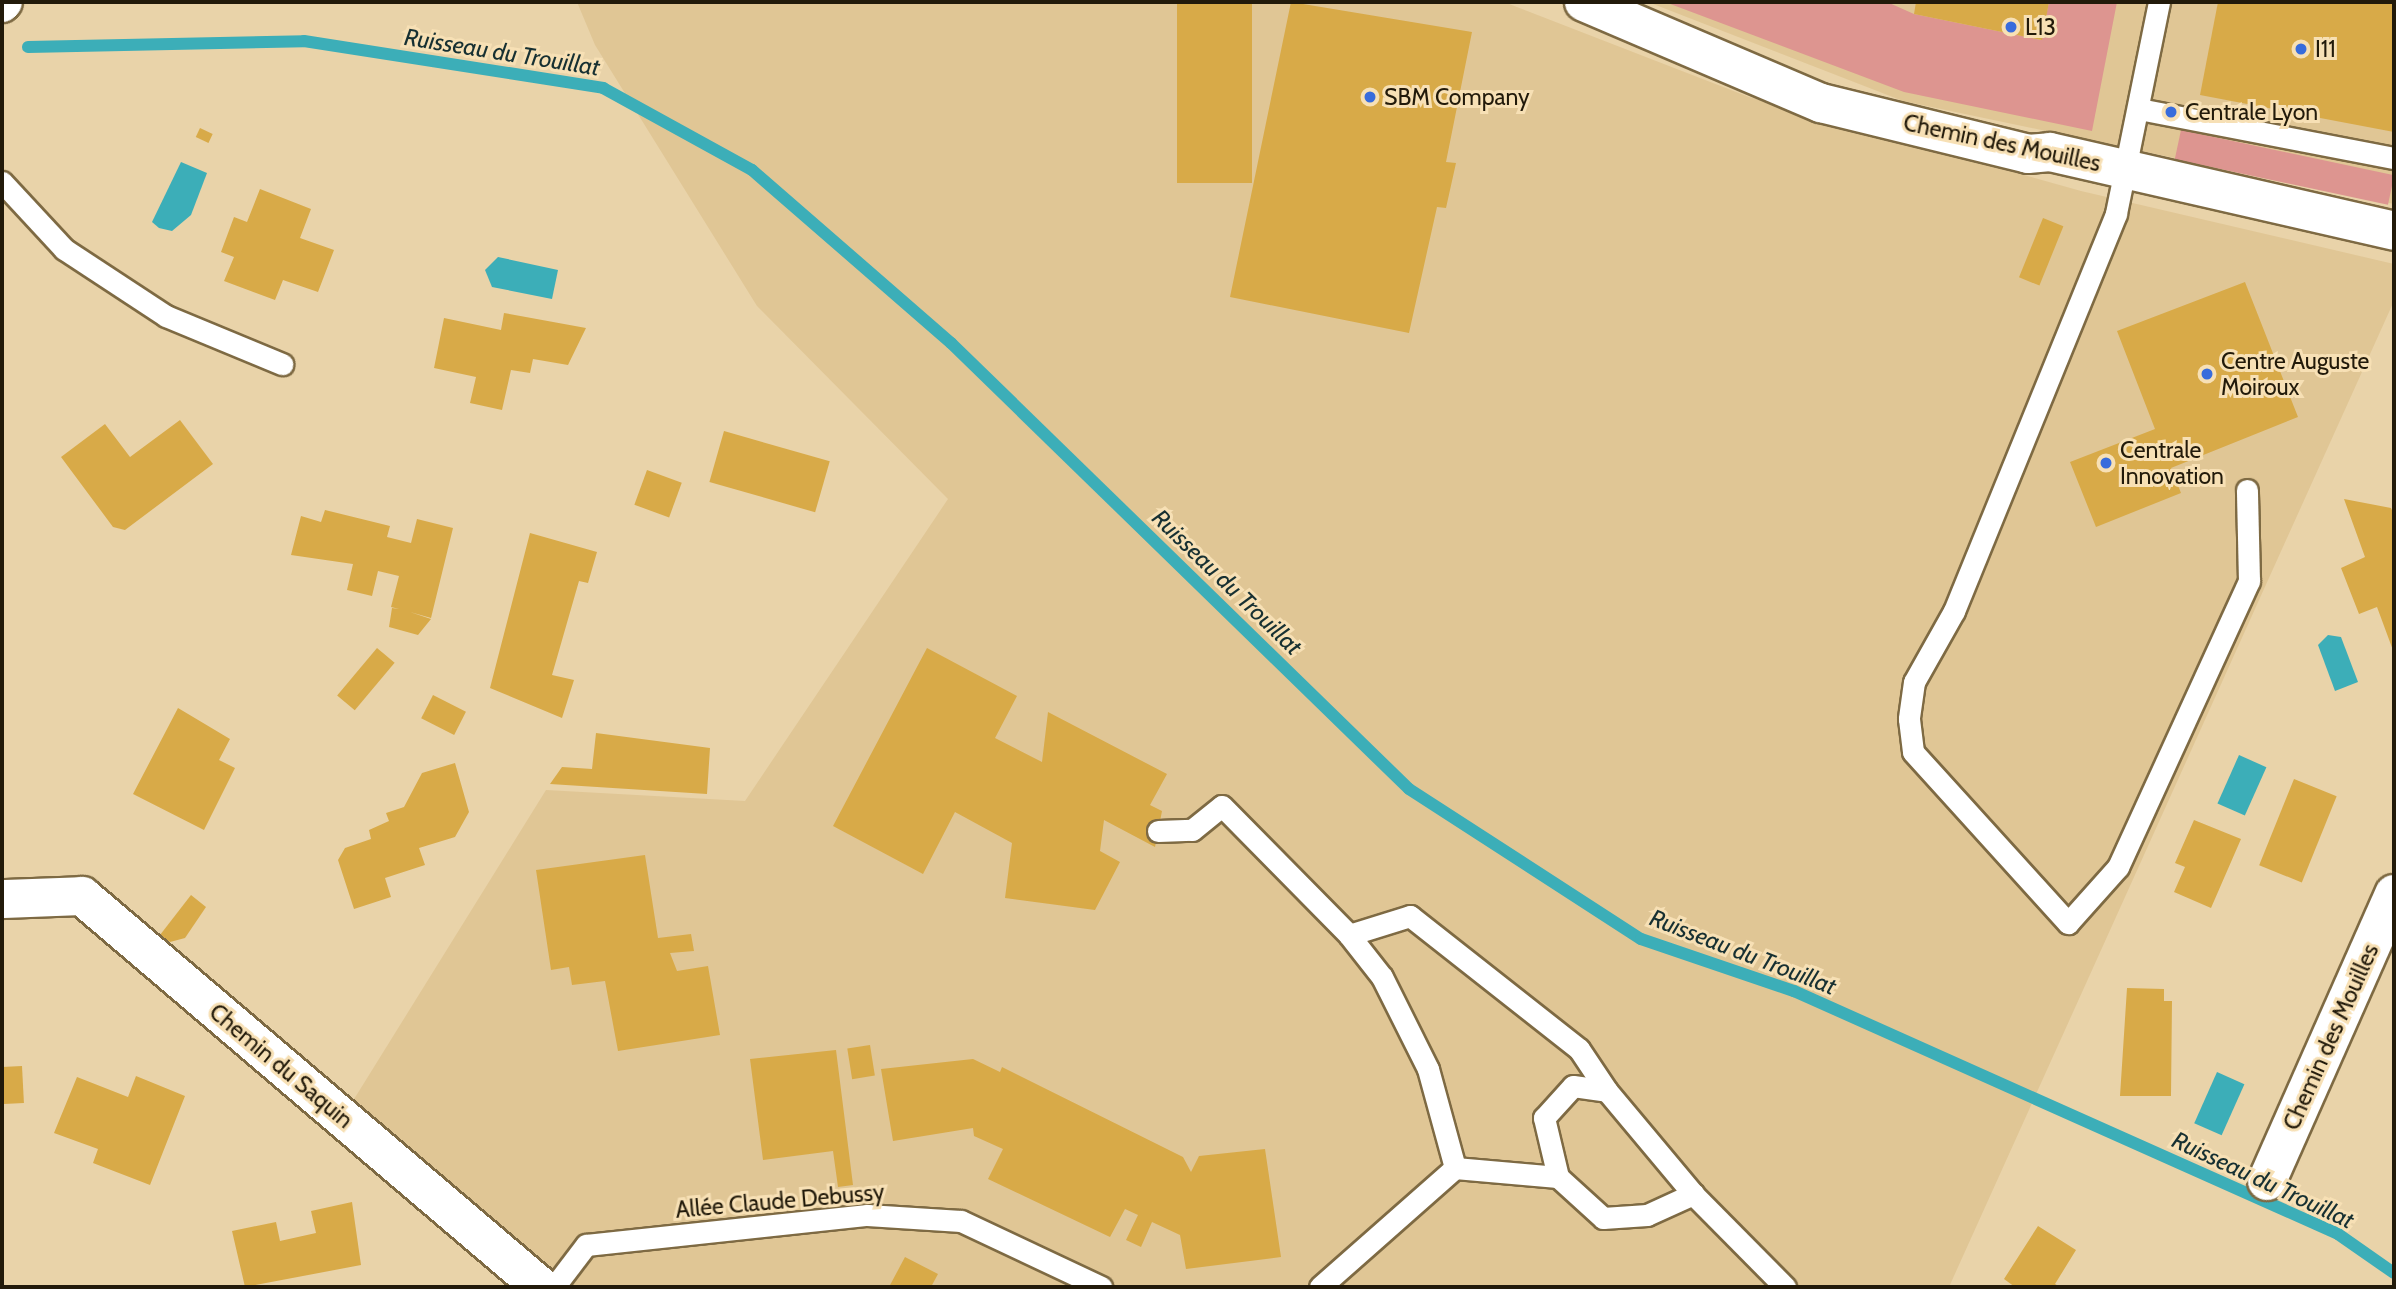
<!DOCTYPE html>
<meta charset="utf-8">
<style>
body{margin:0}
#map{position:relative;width:2396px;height:1289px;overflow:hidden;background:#e9d3a9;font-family:Cabin,sans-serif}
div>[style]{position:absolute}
.built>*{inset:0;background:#e0c695}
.green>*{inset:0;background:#dd9590;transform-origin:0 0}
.water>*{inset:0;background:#3caeb8;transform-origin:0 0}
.stream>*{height:12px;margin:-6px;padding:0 6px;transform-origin:6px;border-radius:6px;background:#3caeb8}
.building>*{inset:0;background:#d8aa48;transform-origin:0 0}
.roads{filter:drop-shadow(2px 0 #7e6a43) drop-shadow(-2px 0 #7e6a43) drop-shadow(0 2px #7e6a43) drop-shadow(0 -2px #7e6a43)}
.service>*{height:21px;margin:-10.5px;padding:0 10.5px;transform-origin:10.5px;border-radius:10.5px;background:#fff}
.minor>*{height:38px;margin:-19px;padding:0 19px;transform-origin:19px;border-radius:19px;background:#fff}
.dots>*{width:19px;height:19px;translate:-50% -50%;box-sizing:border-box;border:4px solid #f7e0b5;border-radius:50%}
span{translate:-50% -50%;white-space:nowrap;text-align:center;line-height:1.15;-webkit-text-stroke:6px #f7e0b5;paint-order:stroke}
.poi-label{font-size:23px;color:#221a0a}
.left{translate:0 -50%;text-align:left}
.street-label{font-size:23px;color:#221a0a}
.water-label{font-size:24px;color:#173032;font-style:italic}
.frame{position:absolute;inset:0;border:4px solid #221a0a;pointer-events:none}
</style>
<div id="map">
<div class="built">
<i style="clip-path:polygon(577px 2px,1504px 2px,1749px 97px,2081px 191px,2394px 264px,2394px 301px,1949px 1287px,567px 1287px,351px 1104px,546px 790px,745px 801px,948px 499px,757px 306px,595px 45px)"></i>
<i style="clip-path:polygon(1648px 2px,2394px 2px,2394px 204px,1903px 101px)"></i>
</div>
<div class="green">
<i style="clip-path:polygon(1665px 2px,1887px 2px,1914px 14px,2041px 40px,2049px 2px,2117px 2px,2092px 131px,1904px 92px)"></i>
<i style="left:2181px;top:130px;width:218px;height:30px;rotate:12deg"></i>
</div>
<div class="water">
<i style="clip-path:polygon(181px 162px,207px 173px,191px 215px,172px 231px,159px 228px,152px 222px)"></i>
<i style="clip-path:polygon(498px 257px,558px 270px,552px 299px,492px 287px,485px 270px)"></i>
<i style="clip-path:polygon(2328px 635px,2341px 637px,2358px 682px,2335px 691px,2318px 645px)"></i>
<i style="left:2239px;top:755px;width:30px;height:53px;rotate:24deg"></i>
<i style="left:2217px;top:1072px;width:30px;height:56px;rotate:24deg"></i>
</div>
<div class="stream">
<i style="left:28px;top:47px;width:276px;rotate:-1.2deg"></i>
<i style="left:304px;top:41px;width:303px;rotate:8.9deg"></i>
<i style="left:603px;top:88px;width:170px;rotate:28.8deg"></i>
<i style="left:752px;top:170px;width:264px;rotate:41deg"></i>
<i style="left:951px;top:343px;width:639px;rotate:44.24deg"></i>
<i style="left:1409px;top:789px;width:276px;rotate:32.9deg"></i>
<i style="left:1641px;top:939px;width:162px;rotate:18.8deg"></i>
<i style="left:1794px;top:991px;width:596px;rotate:24.07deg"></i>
<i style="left:2338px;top:1234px;width:68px;rotate:34.9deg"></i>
</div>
<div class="building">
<i style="left:1177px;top:2px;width:75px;height:181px"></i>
<i style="clip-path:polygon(1291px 2px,1472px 32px,1446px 162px,1456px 163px,1446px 208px,1437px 207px,1409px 333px,1230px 297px)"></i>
<i style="clip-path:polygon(1916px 2px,2049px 2px,2042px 40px,1914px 14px)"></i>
<i style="clip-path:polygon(2218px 2px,2394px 2px,2394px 132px,2200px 95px)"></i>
<i style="left:200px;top:128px;width:14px;height:10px;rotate:25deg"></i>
<i style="clip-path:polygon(260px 189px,311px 209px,300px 238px,334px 250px,318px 292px,283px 280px,275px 300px,224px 281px,234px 257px,221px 252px,234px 217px,247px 222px)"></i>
<i style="left:2043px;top:218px;width:22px;height:64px;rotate:22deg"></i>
<i style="clip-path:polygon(2245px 282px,2298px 417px,2171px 468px,2181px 493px,2096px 527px,2070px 462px,2155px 429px,2117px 331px)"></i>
<i style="clip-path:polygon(504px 313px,586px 328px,568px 365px,533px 359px,530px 373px,511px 370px,502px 410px,470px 403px,476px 377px,434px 368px,444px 318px,501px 330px)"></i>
<i style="clip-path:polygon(180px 420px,213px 464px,125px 530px,113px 527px,61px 457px,105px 424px,130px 457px)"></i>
<i style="left:724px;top:431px;width:110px;height:53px;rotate:16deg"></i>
<i style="left:647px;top:470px;width:37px;height:37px;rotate:20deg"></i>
<i style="clip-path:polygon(2344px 499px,2391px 508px,2394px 515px,2394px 653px,2377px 607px,2359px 614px,2341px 568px,2365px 557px)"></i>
<i style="clip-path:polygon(325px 510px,390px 526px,387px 537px,411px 543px,417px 519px,453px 528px,431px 618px,410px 612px,431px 619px,418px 635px,389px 627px,392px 608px,399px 609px,391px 607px,399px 576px,378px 571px,372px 596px,347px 590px,353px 564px,291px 555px,301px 516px,321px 522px)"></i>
<i style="clip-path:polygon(530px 533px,597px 552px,588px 583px,579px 581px,552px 675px,574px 680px,562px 718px,490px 688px)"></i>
<i style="left:377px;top:648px;width:23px;height:62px;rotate:40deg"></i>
<i style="clip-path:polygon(927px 648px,1017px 696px,995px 738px,1042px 762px,1048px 712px,1167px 774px,1150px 805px,1162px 811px,1155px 847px,1104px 820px,1100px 851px,1120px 862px,1095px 910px,1005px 898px,1012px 843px,955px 812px,923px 874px,833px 826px)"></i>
<i style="left:433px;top:695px;width:37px;height:26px;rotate:27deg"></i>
<i style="clip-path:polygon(178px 708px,230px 739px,219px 760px,235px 768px,204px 830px,133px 794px)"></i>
<i style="clip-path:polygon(596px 733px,710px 748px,707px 794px,550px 784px,562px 767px,592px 769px)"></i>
<i style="clip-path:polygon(455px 763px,469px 812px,455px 837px,419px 848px,425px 865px,385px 878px,391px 897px,354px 909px,338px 860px,345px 848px,371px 839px,369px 830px,389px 821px,386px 813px,404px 807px,422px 773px)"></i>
<i style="left:2294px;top:779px;width:46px;height:93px;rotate:22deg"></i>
<i style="clip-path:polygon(2194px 820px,2241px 839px,2211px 908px,2174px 892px,2185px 867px,2175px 863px)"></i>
<i style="clip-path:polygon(645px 855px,658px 938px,691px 934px,694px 951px,670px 953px,677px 971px,708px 966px,720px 1035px,618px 1051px,605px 981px,572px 985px,569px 967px,551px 970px,536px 870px)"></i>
<i style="clip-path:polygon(191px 895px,206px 907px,185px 938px,170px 942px,160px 935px)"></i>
<i style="clip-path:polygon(2127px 988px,2164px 989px,2164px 1001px,2172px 1001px,2171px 1096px,2120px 1096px)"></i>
<i style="left:870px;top:1045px;width:31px;height:23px;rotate:81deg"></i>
<i style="clip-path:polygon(836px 1050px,853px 1185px,838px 1187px,833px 1151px,763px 1160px,750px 1059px)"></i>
<i style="clip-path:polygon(973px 1059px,1000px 1072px,1002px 1067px,1183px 1157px,1191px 1172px,1199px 1156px,1265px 1149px,1281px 1257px,1186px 1269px,1180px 1235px,1152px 1222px,1141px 1247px,1126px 1240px,1138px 1215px,1125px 1209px,1110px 1237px,988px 1179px,1003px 1149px,974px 1136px,973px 1128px,893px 1141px,881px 1069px)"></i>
<i style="left:22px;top:1066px;width:37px;height:20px;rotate:87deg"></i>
<i style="clip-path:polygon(136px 1076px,185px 1096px,150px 1185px,93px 1163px,98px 1149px,54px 1133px,77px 1077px,128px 1097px)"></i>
<i style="clip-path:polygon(352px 1202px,361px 1265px,245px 1287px,232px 1231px,276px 1222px,280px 1241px,316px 1233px,311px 1211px)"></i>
<i style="clip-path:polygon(2038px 1226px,2076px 1250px,2055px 1284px,2060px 1287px,2015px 1287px,2004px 1279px)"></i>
<i style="clip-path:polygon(905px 1257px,938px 1274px,931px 1287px,889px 1287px)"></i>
</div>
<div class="roads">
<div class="service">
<i style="left:2159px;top:2px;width:216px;rotate:101.5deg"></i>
<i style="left:2116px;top:214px;width:429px;rotate:112.2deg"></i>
<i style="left:1954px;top:611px;width:81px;rotate:119.4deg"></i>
<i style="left:1914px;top:682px;width:37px;rotate:98deg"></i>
<i style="left:1909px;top:719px;width:33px;rotate:83deg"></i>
<i style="left:1913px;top:752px;width:231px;rotate:47.8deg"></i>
<i style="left:2068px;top:923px;width:75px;rotate:-48.2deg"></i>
<i style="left:2118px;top:867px;width:315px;rotate:-65.4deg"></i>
<i style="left:2249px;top:581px;width:91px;rotate:-91.3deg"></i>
<i style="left:2139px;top:109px;width:260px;rotate:10.9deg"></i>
<i style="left:2px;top:182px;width:91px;rotate:47.2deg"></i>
<i style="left:64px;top:249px;width:122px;rotate:33.3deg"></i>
<i style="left:166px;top:316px;width:126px;rotate:22.5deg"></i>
<i style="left:1158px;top:831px;width:34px;rotate:-2deg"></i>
<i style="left:1192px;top:830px;width:38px;rotate:-39deg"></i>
<i style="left:1222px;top:806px;width:181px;rotate:45.4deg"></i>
<i style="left:1349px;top:935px;width:64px;rotate:-17.3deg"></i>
<i style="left:1410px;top:916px;width:215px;rotate:38.2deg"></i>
<i style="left:1579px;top:1049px;width:50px;rotate:56.3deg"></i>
<i style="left:1349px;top:935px;width:53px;rotate:51.8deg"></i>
<i style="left:1382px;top:977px;width:103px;rotate:63.4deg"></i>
<i style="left:1428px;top:1069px;width:103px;rotate:74.7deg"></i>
<i style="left:1558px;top:1177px;width:61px;rotate:42.3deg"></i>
<i style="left:1603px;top:1218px;width:44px;rotate:-3.9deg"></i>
<i style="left:1647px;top:1215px;width:51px;rotate:-24.5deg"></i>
<i style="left:554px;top:1287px;width:53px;rotate:-52.7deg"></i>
<i style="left:586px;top:1245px;width:283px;rotate:-6.1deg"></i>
<i style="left:867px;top:1215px;width:94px;rotate:3.7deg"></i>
<i style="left:961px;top:1221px;width:155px;rotate:25.2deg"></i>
<i style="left:1320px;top:1287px;width:180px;rotate:-41.4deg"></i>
<i style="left:1455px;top:1168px;width:103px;rotate:5deg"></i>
<i style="left:1558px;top:1177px;width:61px;rotate:-103.3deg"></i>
<i style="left:1544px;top:1118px;width:43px;rotate:-47.8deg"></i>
<i style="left:1573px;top:1086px;width:34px;rotate:8deg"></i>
<i style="left:1607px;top:1091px;width:134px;rotate:50.1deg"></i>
<i style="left:1693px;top:1194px;width:131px;rotate:45.3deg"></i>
</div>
<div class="minor">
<i style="left:1584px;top:2px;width:258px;rotate:23.1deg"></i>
<i style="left:1821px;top:103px;width:213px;rotate:13.8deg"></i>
<i style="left:2028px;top:154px;width:22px;rotate:-5deg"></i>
<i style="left:2050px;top:152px;width:353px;rotate:12.9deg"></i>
<i style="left:2px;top:3px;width:1px;rotate:-45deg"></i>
<i style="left:2px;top:899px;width:80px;rotate:-2.1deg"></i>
<i style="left:82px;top:896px;width:603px;rotate:40.43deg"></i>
<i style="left:2267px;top:1181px;width:314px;rotate:-66.1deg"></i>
</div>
</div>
<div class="dots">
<i style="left:2011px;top:27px;background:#386cdc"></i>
<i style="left:2301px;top:49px;background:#386cdc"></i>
<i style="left:1370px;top:97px;background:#386cdc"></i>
<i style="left:2171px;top:112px;background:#386cdc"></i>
<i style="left:2207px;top:374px;background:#386cdc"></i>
<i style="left:2106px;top:463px;background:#386cdc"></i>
</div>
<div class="poi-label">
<span class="left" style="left:2025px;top:27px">L13</span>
<span class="left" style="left:2315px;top:49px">I11</span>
<span class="left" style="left:1384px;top:97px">SBM Company</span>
<span class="left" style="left:2185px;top:112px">Centrale Lyon</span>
<span class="left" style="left:2221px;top:374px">Centre Auguste<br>Moiroux</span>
<span class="left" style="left:2120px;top:463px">Centrale<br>Innovation</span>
</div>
<div class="street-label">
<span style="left:2002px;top:143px;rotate:12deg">Chemin des Mouilles</span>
<span style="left:2331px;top:1037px;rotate:-66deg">Chemin des Mouilles</span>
<span style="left:281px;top:1066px;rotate:40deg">Chemin du Saquin</span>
<span style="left:780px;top:1201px;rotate:-5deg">Allée Claude Debussy</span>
</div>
<div class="water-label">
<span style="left:502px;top:52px;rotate:9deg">Ruisseau du Trouillat</span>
<span style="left:1227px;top:582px;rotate:44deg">Ruisseau du Trouillat</span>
<span style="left:1743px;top:952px;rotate:21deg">Ruisseau du Trouillat</span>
<span style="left:2263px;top:1180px;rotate:25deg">Ruisseau du Trouillat</span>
</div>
<div class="frame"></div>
</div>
